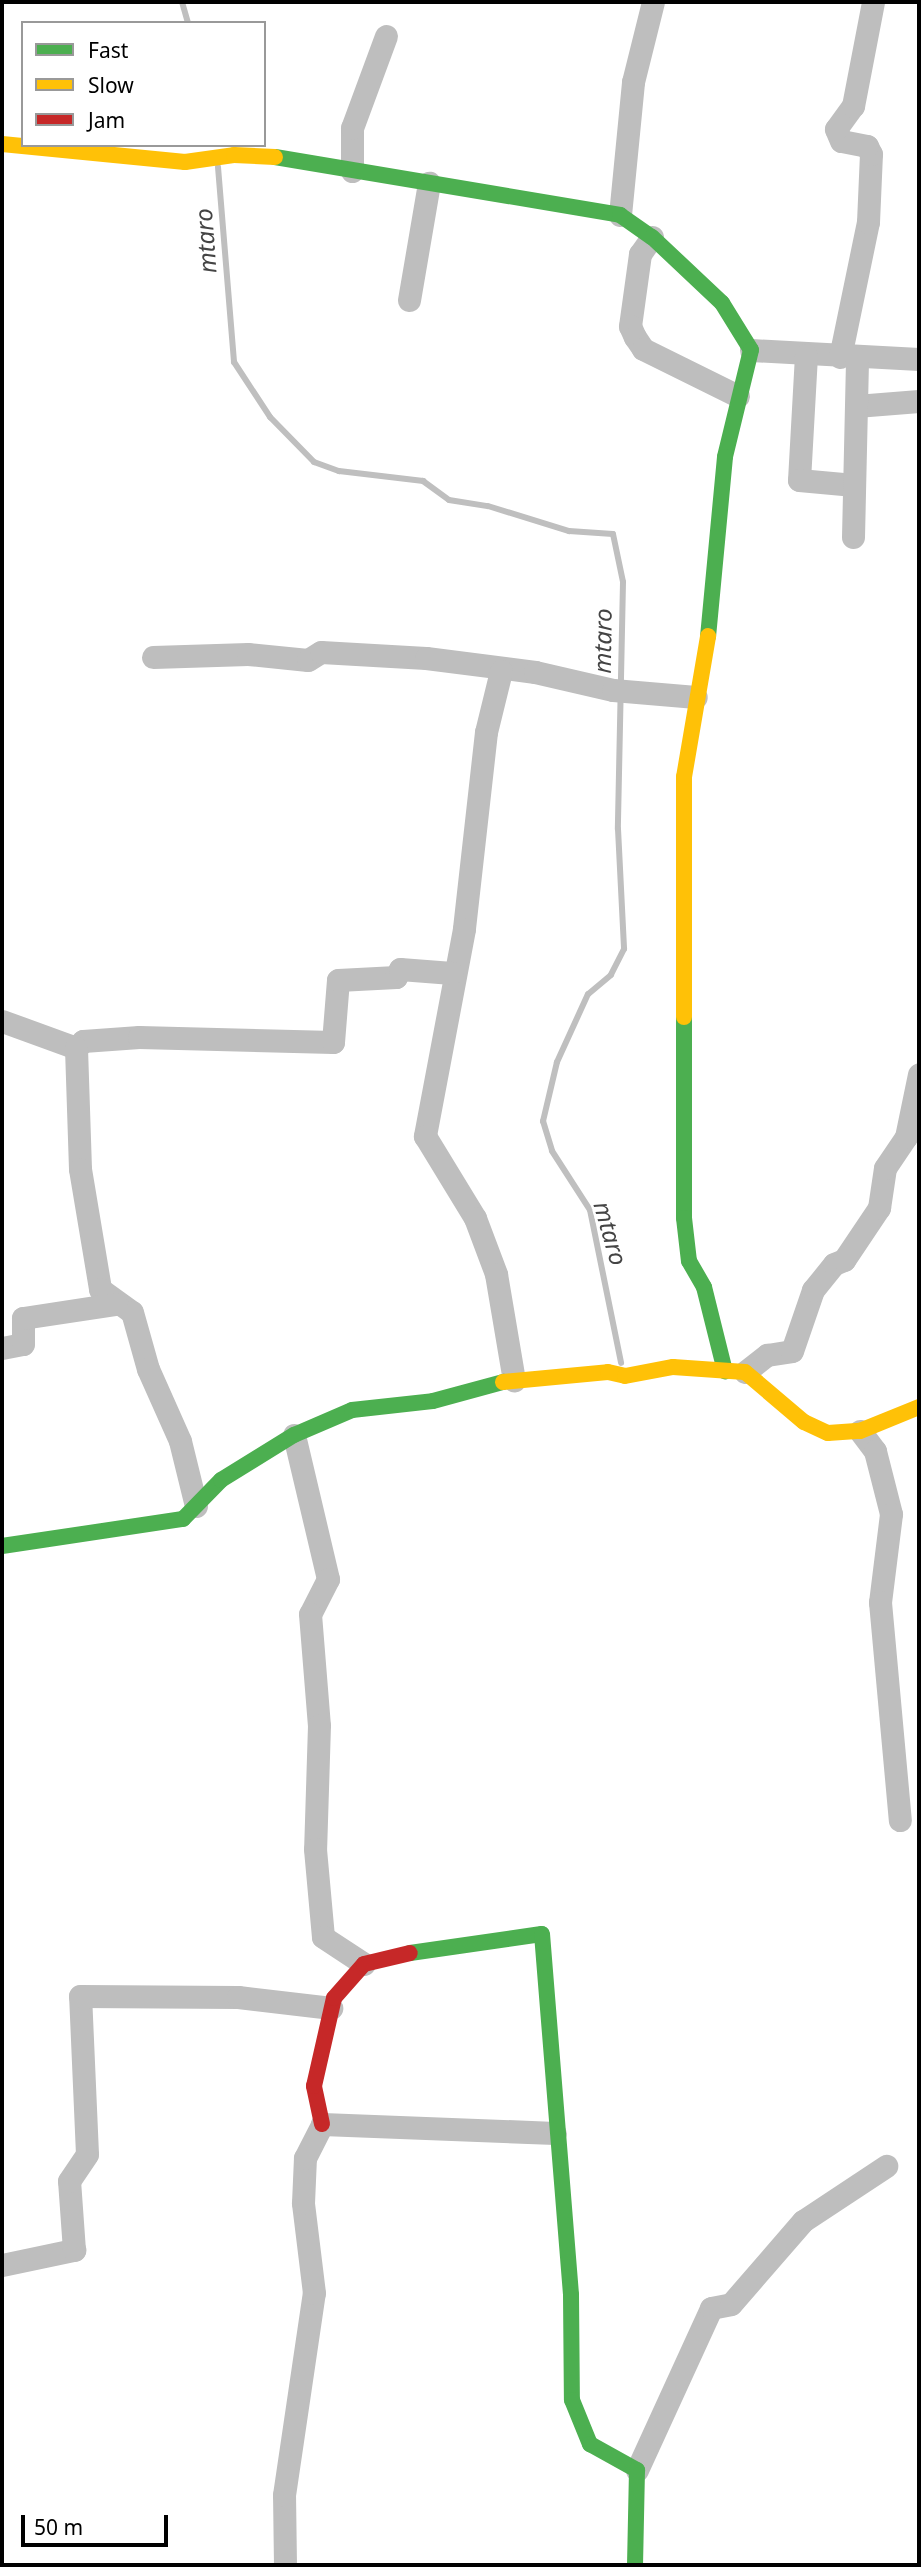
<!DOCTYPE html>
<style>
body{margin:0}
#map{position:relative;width:921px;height:2567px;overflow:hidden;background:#fff;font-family:"Noto Sans",sans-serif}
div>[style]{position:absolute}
.stream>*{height:6px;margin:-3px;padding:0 3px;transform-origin:3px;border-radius:3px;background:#bfbfbf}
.street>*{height:23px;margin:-11.5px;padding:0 11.5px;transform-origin:11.5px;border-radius:11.5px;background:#bebebe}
.fast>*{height:16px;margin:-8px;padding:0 8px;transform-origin:8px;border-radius:8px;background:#4caf50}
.slow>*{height:16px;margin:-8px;padding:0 8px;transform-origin:8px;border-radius:8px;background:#ffc107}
.jam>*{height:16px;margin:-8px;padding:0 8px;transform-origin:8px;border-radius:8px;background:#c62828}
span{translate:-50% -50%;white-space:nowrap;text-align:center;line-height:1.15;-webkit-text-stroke:5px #fff;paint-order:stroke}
.water-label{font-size:24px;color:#444;font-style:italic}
.frame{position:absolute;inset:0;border:4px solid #000;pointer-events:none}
.legend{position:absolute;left:21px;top:21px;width:245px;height:126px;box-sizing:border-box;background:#fff;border:2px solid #999;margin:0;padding:9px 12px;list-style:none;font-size:21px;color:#000}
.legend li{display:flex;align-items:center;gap:14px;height:35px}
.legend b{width:35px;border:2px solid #999}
.scale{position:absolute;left:21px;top:2515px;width:147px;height:32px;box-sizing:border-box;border:4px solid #000;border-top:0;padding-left:9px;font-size:21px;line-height:24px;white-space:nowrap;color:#000;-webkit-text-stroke:5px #fff;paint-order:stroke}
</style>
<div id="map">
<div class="stream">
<i style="left:182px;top:2px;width:22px;rotate:74deg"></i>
<i style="left:218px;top:167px;width:196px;rotate:85.3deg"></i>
<i style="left:234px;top:362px;width:66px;rotate:56.8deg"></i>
<i style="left:270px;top:417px;width:63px;rotate:45.6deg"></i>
<i style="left:314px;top:462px;width:27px;rotate:20deg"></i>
<i style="left:339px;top:471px;width:85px;rotate:6.8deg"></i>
<i style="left:423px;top:481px;width:32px;rotate:36deg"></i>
<i style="left:449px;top:500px;width:39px;rotate:9deg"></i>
<i style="left:488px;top:506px;width:85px;rotate:17.2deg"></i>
<i style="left:569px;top:531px;width:44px;rotate:3.9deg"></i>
<i style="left:613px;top:534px;width:49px;rotate:78.2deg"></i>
<i style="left:623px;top:582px;width:247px;rotate:91.2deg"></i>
<i style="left:618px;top:829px;width:120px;rotate:87.1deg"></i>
<i style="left:624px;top:949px;width:29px;rotate:117deg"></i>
<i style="left:611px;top:975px;width:30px;rotate:140deg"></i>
<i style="left:588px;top:994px;width:75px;rotate:114.5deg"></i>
<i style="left:557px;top:1062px;width:61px;rotate:103.3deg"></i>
<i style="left:543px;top:1121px;width:31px;rotate:73deg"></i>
<i style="left:552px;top:1151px;width:70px;rotate:57.2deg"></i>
<i style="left:590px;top:1210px;width:156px;rotate:78.5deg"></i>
</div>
<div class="street">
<i style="left:352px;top:171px;width:43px;rotate:-90deg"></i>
<i style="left:352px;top:128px;width:98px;rotate:-69.7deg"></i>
<i style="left:620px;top:215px;width:134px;rotate:-84.4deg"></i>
<i style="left:633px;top:82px;width:82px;rotate:-76deg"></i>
<i style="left:652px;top:237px;width:21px;rotate:125deg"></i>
<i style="left:640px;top:254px;width:73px;rotate:97.9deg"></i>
<i style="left:630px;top:326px;width:12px;rotate:66deg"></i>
<i style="left:635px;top:337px;width:14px;rotate:56deg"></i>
<i style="left:643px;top:349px;width:106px;rotate:26.3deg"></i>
<i style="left:409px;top:300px;width:119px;rotate:-80.3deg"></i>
<i style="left:751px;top:350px;width:168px;rotate:3.1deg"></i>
<i style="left:806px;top:355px;width:125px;rotate:93.2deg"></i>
<i style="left:799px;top:480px;width:55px;rotate:5.2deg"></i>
<i style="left:840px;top:357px;width:138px;rotate:-78.3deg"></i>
<i style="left:868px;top:222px;width:68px;rotate:-87.5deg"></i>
<i style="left:871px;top:154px;width:9px;rotate:-117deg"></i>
<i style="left:867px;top:146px;width:26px;rotate:-169deg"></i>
<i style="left:841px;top:141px;width:13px;rotate:-113deg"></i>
<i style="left:836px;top:129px;width:29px;rotate:-54deg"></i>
<i style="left:853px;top:106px;width:106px;rotate:-79.1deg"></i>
<i style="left:856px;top:406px;width:63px;rotate:-4.5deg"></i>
<i style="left:853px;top:537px;width:178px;rotate:-88.7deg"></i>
<i style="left:153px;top:657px;width:95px;rotate:-1.8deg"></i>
<i style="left:248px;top:654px;width:60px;rotate:5.7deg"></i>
<i style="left:308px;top:660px;width:15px;rotate:-32deg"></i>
<i style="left:321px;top:652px;width:105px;rotate:3.3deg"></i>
<i style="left:426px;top:658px;width:110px;rotate:7.3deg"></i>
<i style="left:535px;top:672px;width:80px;rotate:13deg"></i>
<i style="left:613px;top:690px;width:83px;rotate:4.8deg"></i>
<i style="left:501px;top:671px;width:63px;rotate:103.8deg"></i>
<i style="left:486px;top:732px;width:198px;rotate:96.4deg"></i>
<i style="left:464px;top:929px;width:211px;rotate:100.7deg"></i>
<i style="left:425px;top:1136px;width:96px;rotate:58.6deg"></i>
<i style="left:475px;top:1218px;width:60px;rotate:69.4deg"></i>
<i style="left:496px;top:1274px;width:108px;rotate:80.4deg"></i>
<i style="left:2px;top:1021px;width:79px;rotate:20deg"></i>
<i style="left:76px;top:1048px;width:10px;rotate:-45deg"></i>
<i style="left:83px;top:1041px;width:56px;rotate:-4.1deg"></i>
<i style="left:139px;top:1037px;width:194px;rotate:1.5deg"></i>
<i style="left:333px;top:1042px;width:62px;rotate:-85.4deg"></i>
<i style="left:338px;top:980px;width:58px;rotate:-3deg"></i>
<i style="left:396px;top:977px;width:9px;rotate:-63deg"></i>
<i style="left:400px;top:969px;width:52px;rotate:4.4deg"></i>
<i style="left:76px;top:1048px;width:121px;rotate:88.1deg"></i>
<i style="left:80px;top:1169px;width:122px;rotate:80.5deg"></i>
<i style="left:100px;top:1289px;width:39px;rotate:36deg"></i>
<i style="left:132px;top:1312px;width:59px;rotate:74.3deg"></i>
<i style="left:148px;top:1369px;width:79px;rotate:66deg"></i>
<i style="left:180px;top:1441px;width:67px;rotate:76.2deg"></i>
<i style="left:2px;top:1348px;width:21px;rotate:-11deg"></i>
<i style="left:23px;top:1344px;width:26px;rotate:-90deg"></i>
<i style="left:23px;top:1318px;width:94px;rotate:-8.6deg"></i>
<i style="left:745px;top:1372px;width:28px;rotate:-38deg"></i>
<i style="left:767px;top:1355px;width:25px;rotate:-9deg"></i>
<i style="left:792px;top:1351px;width:65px;rotate:-71deg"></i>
<i style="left:813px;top:1290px;width:33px;rotate:-51deg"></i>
<i style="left:834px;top:1264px;width:11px;rotate:-22deg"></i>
<i style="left:844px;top:1260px;width:63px;rotate:-56.1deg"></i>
<i style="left:879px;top:1208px;width:40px;rotate:-81.5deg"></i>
<i style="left:885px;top:1168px;width:37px;rotate:-56deg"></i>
<i style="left:906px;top:1137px;width:64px;rotate:-78.3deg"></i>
<i style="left:860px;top:1431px;width:25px;rotate:53deg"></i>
<i style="left:875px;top:1451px;width:65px;rotate:75.7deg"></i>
<i style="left:891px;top:1514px;width:89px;rotate:97.1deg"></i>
<i style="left:880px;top:1602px;width:219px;rotate:84.8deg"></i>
<i style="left:294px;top:1435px;width:148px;rotate:76.7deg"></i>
<i style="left:328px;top:1579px;width:39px;rotate:117deg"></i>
<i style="left:310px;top:1614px;width:111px;rotate:85.4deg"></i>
<i style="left:319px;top:1725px;width:124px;rotate:91.8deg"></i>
<i style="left:315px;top:1849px;width:88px;rotate:84.8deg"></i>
<i style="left:323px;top:1937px;width:49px;rotate:33.4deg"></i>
<i style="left:2px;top:2265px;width:74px;rotate:-11.8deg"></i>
<i style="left:74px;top:2250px;width:69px;rotate:-94.1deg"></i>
<i style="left:69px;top:2181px;width:32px;rotate:-56deg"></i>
<i style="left:87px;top:2154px;width:158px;rotate:-92.5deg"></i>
<i style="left:80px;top:1996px;width:158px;rotate:0.4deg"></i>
<i style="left:238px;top:1997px;width:94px;rotate:6.7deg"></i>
<i style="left:637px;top:2470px;width:178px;rotate:-65.4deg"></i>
<i style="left:711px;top:2308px;width:20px;rotate:-11deg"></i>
<i style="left:731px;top:2304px;width:110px;rotate:-49.1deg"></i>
<i style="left:803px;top:2221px;width:100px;rotate:-33.5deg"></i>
<i style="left:285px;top:2565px;width:70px;rotate:-90.8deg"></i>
<i style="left:284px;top:2495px;width:204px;rotate:-81.6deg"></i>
<i style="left:314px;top:2293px;width:91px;rotate:-97deg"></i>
<i style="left:303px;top:2203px;width:45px;rotate:-87.5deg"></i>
<i style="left:305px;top:2158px;width:38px;rotate:-63deg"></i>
<i style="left:322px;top:2124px;width:233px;rotate:2.2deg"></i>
</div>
<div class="fast">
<i style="left:275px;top:157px;width:350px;rotate:9.5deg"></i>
<i style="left:620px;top:215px;width:39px;rotate:35deg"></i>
<i style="left:652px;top:237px;width:96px;rotate:43.3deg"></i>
<i style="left:722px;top:303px;width:55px;rotate:58.3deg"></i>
<i style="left:751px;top:350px;width:110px;rotate:103.7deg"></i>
<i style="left:725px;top:457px;width:180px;rotate:95.4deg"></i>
<i style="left:684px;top:1017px;width:201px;rotate:90deg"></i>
<i style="left:684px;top:1218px;width:43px;rotate:83.4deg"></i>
<i style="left:689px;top:1261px;width:30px;rotate:60deg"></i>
<i style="left:704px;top:1287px;width:87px;rotate:76deg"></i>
<i style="left:2px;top:1546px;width:183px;rotate:-8.5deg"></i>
<i style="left:183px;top:1519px;width:54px;rotate:-45.7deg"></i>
<i style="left:221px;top:1480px;width:86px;rotate:-31.7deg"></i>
<i style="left:294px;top:1435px;width:63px;rotate:-23.3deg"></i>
<i style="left:352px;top:1410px;width:81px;rotate:-6.3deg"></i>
<i style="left:433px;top:1401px;width:73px;rotate:-15.2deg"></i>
<i style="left:410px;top:1953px;width:133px;rotate:-8.2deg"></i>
<i style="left:542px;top:1934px;width:362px;rotate:85.4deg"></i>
<i style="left:571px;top:2295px;width:105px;rotate:89.5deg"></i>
<i style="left:572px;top:2400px;width:48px;rotate:67.8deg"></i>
<i style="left:590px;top:2444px;width:54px;rotate:29deg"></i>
<i style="left:637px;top:2470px;width:95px;rotate:91.2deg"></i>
</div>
<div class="slow">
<i style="left:2px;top:144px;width:184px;rotate:5.6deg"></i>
<i style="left:185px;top:162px;width:49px;rotate:-8.1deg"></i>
<i style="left:234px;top:155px;width:41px;rotate:2.8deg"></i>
<i style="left:684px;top:1017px;width:240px;rotate:-90deg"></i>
<i style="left:684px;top:777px;width:143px;rotate:-80.3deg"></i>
<i style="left:503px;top:1382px;width:105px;rotate:-5.4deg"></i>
<i style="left:608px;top:1372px;width:17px;rotate:13deg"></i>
<i style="left:625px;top:1376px;width:49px;rotate:-10.6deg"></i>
<i style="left:673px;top:1367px;width:72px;rotate:4deg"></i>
<i style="left:745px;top:1372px;width:77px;rotate:40.3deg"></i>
<i style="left:804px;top:1422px;width:26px;rotate:25deg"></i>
<i style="left:828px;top:1433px;width:32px;rotate:-4deg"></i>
<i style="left:860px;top:1431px;width:64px;rotate:-22.1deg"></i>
</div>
<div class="jam">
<i style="left:322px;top:2124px;width:39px;rotate:-102deg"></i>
<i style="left:314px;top:2086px;width:90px;rotate:-77.2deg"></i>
<i style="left:334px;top:1998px;width:45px;rotate:-48.6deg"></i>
<i style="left:364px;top:1964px;width:47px;rotate:-13.4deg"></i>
</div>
<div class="water-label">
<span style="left:205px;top:241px;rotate:-94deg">mtaro</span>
<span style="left:602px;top:641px;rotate:-89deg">mtaro</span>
<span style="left:611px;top:1233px;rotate:74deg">mtaro</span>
</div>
<div class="frame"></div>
<ul class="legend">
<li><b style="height:9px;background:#4caf50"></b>Fast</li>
<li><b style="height:9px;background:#ffc107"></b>Slow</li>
<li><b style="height:9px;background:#c62828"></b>Jam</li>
</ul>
<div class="scale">50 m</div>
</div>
